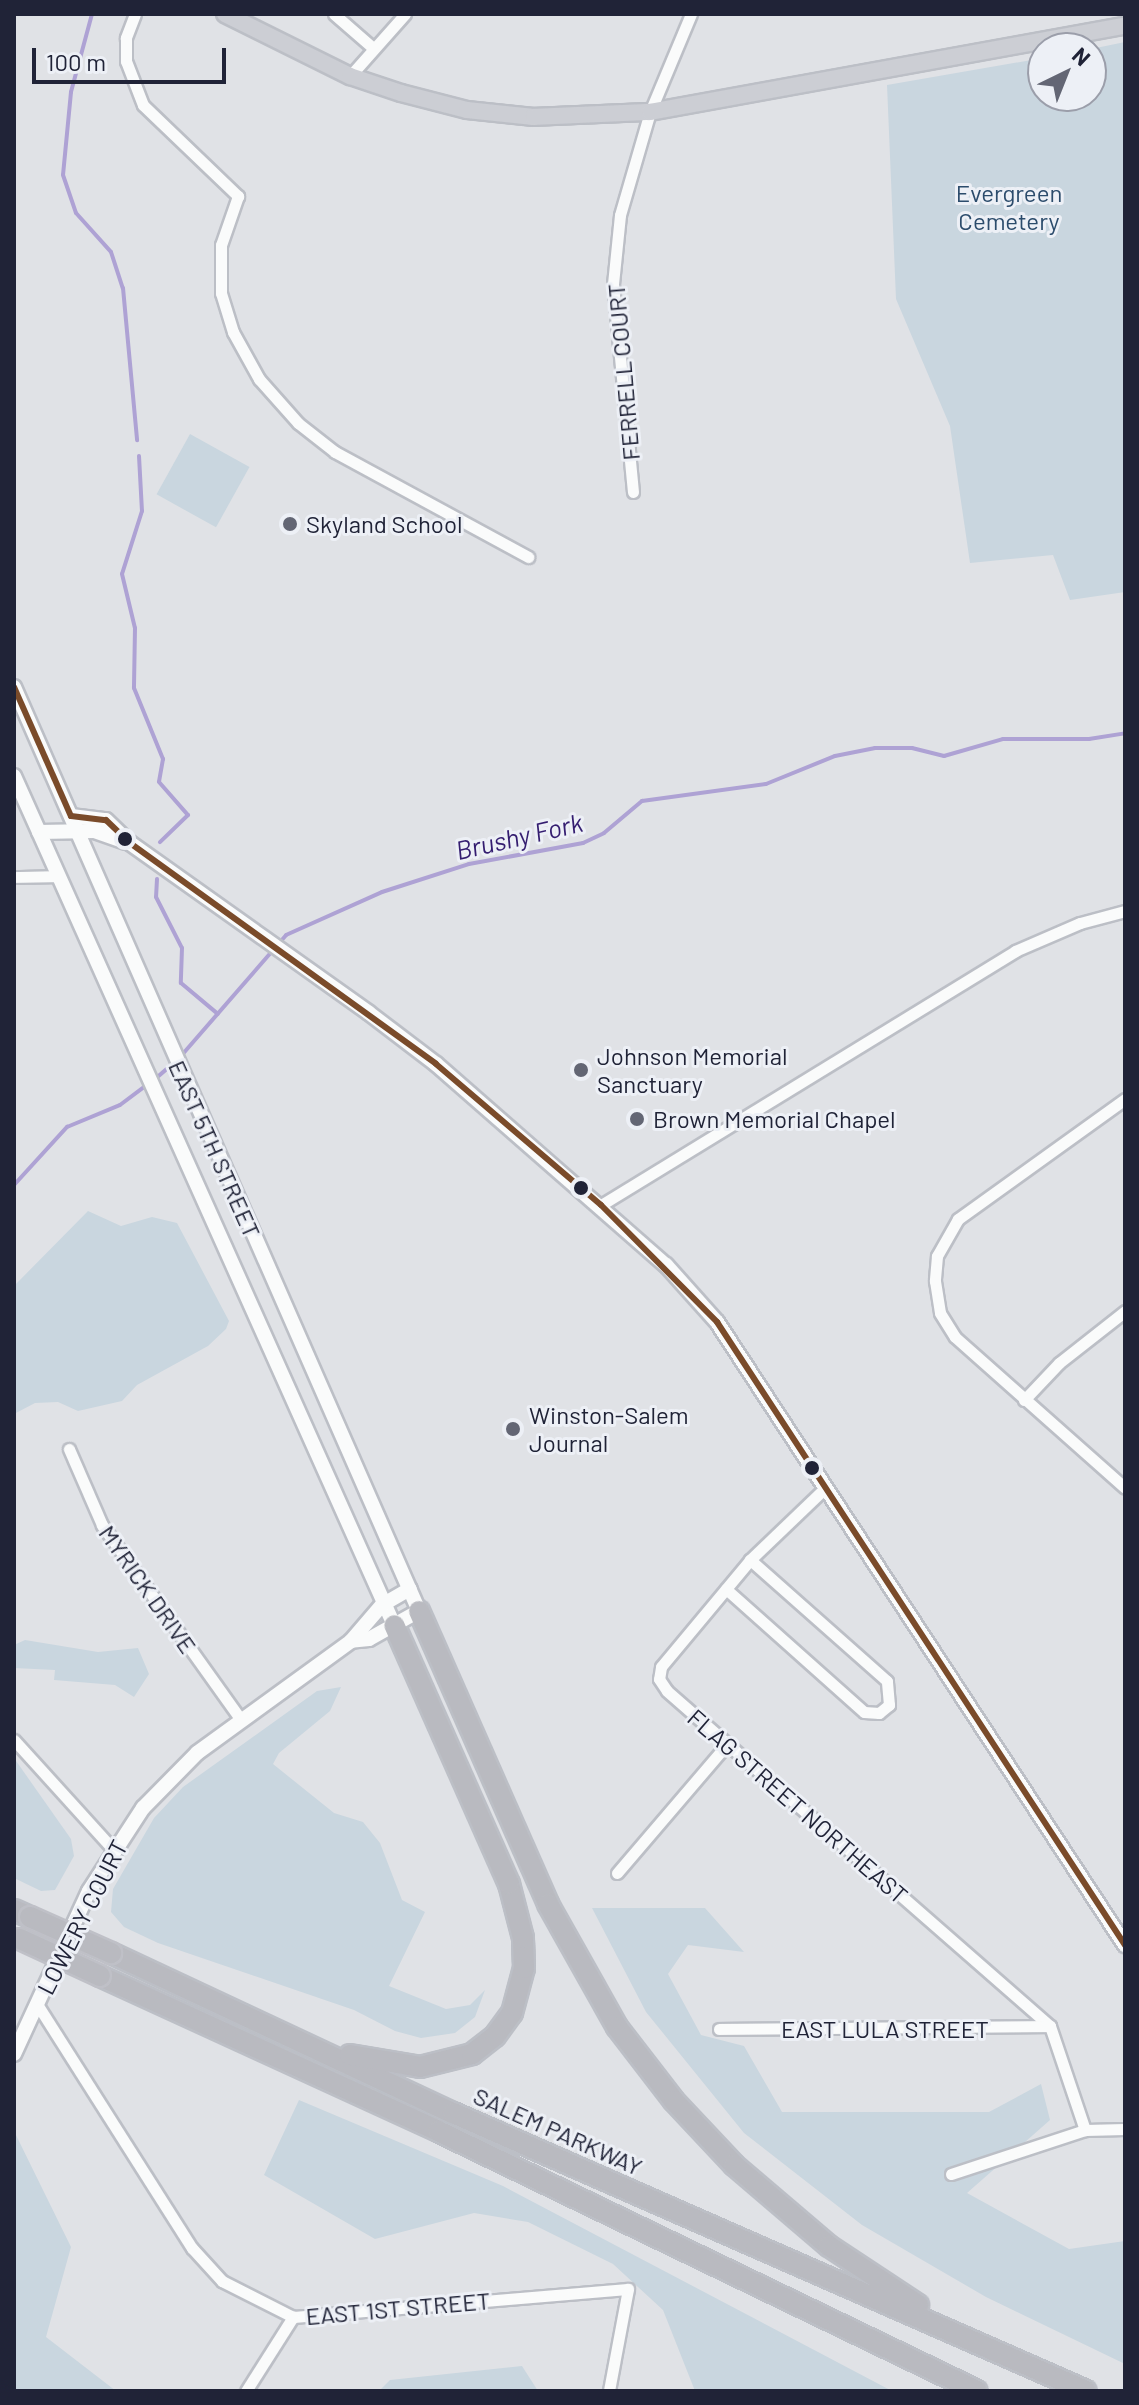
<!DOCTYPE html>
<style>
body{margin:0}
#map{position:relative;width:1139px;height:2405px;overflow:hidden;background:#e0e2e6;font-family:Barlow,sans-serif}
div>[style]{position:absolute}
.green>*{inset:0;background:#c9d6df;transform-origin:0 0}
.stream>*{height:4px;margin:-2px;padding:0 2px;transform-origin:2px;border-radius:2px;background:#aea2d4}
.roads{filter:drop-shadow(2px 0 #bcbfc6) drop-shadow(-2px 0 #bcbfc6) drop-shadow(0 2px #bcbfc6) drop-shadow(0 -2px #bcbfc6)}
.street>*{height:11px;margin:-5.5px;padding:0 5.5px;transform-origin:5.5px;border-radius:5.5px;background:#fafbfb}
.secondary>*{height:14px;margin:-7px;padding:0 7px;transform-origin:7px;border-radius:7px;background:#fafbfb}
.primary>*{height:16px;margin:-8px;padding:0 8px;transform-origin:8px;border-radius:8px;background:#ccced4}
.highway>*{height:20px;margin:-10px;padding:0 10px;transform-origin:10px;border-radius:10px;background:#b9bac0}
.bridges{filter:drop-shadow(2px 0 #bfc0c7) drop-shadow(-2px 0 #bfc0c7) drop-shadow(0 2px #bfc0c7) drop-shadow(0 -2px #bfc0c7)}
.highway-bridge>*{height:20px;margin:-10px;padding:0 10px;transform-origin:10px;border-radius:10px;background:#b9bac0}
.bus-1>*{height:6px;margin:-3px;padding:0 3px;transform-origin:3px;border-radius:3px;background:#7a4b2a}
.dots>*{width:22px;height:22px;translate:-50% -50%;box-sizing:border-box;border:4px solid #edf0f6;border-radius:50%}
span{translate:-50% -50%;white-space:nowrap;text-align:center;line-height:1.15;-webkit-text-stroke:6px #edf0f6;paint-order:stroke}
.park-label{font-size:24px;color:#2c4c6c}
.street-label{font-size:24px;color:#202337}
.poi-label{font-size:24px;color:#202337}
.left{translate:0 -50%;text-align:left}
.water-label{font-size:26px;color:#341d70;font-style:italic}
.frame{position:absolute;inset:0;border:16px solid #202337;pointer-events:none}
.north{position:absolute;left:1027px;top:32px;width:80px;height:80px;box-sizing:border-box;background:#edf0f6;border:2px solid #9b9eaa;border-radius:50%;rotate:43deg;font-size:22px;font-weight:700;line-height:32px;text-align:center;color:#202337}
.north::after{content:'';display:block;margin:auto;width:28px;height:36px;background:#636674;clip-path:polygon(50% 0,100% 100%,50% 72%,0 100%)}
.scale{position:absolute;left:32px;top:48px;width:194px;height:36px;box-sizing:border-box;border:4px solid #202337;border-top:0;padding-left:10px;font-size:24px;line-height:28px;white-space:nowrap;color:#202337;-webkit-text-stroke:6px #edf0f6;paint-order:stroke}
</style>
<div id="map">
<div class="green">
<i style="clip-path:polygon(1125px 42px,1125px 592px,1070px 600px,1053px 555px,970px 563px,950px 426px,896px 299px,887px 85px,1043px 58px,1043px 96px,1091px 96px,1091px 49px)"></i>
<i style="left:190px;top:434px;width:68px;height:69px;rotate:29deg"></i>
<i style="clip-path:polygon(88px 1211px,121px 1226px,152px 1217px,177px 1223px,229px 1321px,226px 1329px,208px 1346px,137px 1385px,122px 1401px,78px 1411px,58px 1402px,35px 1403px,14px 1414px,14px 1286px)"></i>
<i style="clip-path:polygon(25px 1640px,98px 1652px,138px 1648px,149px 1674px,134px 1697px,115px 1685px,54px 1680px,55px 1670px,14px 1668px,14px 1645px)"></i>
<i style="clip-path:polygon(341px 1687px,330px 1711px,279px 1753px,273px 1764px,334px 1813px,363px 1822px,380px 1843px,402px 1900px,425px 1912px,389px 1986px,446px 2009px,470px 2005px,485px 1990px,475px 2017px,455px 2033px,421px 2038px,395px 2031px,354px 2010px,158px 1943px,124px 1927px,111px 1912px,113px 1889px,154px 1818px,183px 1787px,317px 1691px)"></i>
<i style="clip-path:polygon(14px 1758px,71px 1839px,74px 1856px,55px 1890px,41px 1891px,14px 1878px)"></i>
<i style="clip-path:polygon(592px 1908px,705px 1908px,744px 1952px,688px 1945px,668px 1974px,701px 2035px,744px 2046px,782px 2112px,989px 2112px,1041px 2084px,1050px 2120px,967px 2193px,1069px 2249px,1125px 2241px,1125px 2364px,986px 2297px,862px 2225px,744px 2133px,646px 2012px)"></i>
<i style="clip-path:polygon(299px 2100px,503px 2186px,892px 2391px,695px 2391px,663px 2310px,613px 2264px,528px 2222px,474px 2213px,375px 2239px,264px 2175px)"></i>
<i style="clip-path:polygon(14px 2131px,71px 2247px,46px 2337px,116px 2391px,14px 2391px)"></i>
<i style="clip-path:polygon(522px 2366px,538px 2391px,379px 2391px,390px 2380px)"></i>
</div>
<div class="stream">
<i style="left:92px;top:14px;width:81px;rotate:105.1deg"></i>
<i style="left:71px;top:92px;width:83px;rotate:95.5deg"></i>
<i style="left:63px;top:175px;width:40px;rotate:71.1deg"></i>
<i style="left:76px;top:213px;width:52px;rotate:48.1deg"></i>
<i style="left:111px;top:252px;width:38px;rotate:72deg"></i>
<i style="left:123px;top:288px;width:153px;rotate:84.7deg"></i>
<i style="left:139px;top:456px;width:55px;rotate:86.9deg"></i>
<i style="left:142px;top:511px;width:66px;rotate:107.6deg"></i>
<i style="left:122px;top:574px;width:56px;rotate:76.5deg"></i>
<i style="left:135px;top:628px;width:60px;rotate:91deg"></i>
<i style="left:134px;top:688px;width:77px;rotate:67.8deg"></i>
<i style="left:163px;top:759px;width:23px;rotate:100deg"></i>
<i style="left:159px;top:782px;width:44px;rotate:48.7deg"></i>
<i style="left:188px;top:815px;width:39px;rotate:136deg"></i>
<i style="left:157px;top:879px;width:18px;rotate:93deg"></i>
<i style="left:156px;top:897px;width:57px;rotate:63deg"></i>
<i style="left:182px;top:948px;width:35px;rotate:92deg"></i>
<i style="left:181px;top:983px;width:48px;rotate:40deg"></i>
<i style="left:181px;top:1056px;width:160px;rotate:-49deg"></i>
<i style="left:286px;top:935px;width:105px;rotate:-24.1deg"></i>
<i style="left:382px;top:892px;width:91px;rotate:-17.8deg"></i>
<i style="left:469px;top:864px;width:116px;rotate:-10.4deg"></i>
<i style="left:583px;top:843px;width:23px;rotate:-25deg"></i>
<i style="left:604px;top:833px;width:50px;rotate:-40.1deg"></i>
<i style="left:642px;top:801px;width:125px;rotate:-7.8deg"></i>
<i style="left:766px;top:784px;width:74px;rotate:-22.1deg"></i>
<i style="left:835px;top:756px;width:41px;rotate:-11.3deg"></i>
<i style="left:875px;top:748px;width:37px"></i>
<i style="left:912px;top:748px;width:33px;rotate:14deg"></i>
<i style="left:944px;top:756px;width:61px;rotate:-16.1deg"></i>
<i style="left:1003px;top:739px;width:86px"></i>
<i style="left:1089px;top:739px;width:36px;rotate:-9deg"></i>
<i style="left:154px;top:1080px;width:28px;rotate:-41deg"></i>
<i style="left:14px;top:1185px;width:79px;rotate:-47.6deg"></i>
<i style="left:67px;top:1127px;width:57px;rotate:-22.5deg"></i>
<i style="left:120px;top:1105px;width:34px;rotate:-37deg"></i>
</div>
<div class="roads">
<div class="street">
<i style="left:135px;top:14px;width:26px;rotate:111deg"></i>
<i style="left:126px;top:38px;width:23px;rotate:90deg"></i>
<i style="left:126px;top:61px;width:47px;rotate:68.9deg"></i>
<i style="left:143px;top:105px;width:132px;rotate:43.8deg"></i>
<i style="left:238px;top:196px;width:52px;rotate:109.1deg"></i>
<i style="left:221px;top:245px;width:48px;rotate:90deg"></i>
<i style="left:221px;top:293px;width:41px;rotate:72.9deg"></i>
<i style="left:233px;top:332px;width:54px;rotate:61deg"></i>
<i style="left:259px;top:379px;width:59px;rotate:48.4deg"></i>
<i style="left:298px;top:423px;width:47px;rotate:38.1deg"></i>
<i style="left:335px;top:452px;width:220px;rotate:28.5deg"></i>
<i style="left:334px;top:14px;width:52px;rotate:41.1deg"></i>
<i style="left:350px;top:76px;width:83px;rotate:-48.4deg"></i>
<i style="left:633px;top:492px;width:209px;rotate:-95.5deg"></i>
<i style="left:613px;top:284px;width:69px;rotate:-84.2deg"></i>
<i style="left:620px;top:215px;width:107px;rotate:-73.8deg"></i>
<i style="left:650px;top:112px;width:106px;rotate:-67.3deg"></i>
<i style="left:14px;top:877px;width:44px;rotate:-1.3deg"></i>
<i style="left:1125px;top:1099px;width:206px;rotate:144.3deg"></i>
<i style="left:958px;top:1219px;width:43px;rotate:119.6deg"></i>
<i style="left:937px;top:1256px;width:25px;rotate:95deg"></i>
<i style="left:935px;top:1281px;width:32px;rotate:81deg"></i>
<i style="left:940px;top:1313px;width:28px;rotate:58deg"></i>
<i style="left:955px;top:1337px;width:227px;rotate:41.6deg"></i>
<i style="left:601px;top:1205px;width:486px;rotate:-31.5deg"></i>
<i style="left:1015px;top:951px;width:71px;rotate:-23.3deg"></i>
<i style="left:1080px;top:923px;width:47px;rotate:-14.9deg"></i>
<i style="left:1024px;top:1400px;width:51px;rotate:-46.6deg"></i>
<i style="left:1059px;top:1363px;width:84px;rotate:-38.2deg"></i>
<i style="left:69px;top:1449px;width:83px;rotate:66.5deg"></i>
<i style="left:102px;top:1525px;width:239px;rotate:54.5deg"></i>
<i style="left:825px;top:1488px;width:104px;rotate:136.2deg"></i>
<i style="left:750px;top:1560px;width:139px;rotate:129.8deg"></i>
<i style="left:661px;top:1667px;width:12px;rotate:99deg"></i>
<i style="left:659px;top:1679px;width:14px;rotate:56deg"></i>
<i style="left:667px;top:1691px;width:509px;rotate:41.18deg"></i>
<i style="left:1050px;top:2026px;width:110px;rotate:71.4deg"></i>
<i style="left:726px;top:1589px;width:185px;rotate:41.7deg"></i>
<i style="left:864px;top:1712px;width:15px;rotate:4deg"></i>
<i style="left:879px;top:1713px;width:13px;rotate:-39deg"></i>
<i style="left:889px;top:1705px;width:24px;rotate:-95deg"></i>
<i style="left:887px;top:1681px;width:183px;rotate:-138.5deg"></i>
<i style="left:14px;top:1740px;width:147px;rotate:47.8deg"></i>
<i style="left:617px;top:1873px;width:170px;rotate:-49.5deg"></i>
<i style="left:37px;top:2004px;width:289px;rotate:57.6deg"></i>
<i style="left:192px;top:2248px;width:45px;rotate:47.7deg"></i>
<i style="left:222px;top:2281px;width:80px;rotate:26.9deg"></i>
<i style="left:293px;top:2317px;width:336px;rotate:-4.8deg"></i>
<i style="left:628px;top:2289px;width:104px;rotate:100.6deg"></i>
<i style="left:719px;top:2029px;width:331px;rotate:-0.5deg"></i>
<i style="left:951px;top:2174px;width:141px;rotate:-18.2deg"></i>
<i style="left:1085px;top:2130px;width:40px;rotate:-1.4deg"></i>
<i style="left:246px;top:2391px;width:88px;rotate:-57.6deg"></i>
</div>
<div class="secondary">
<i style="left:14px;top:687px;width:1009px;rotate:66.33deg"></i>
<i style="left:419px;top:1611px;width:57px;rotate:150.8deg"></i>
<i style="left:369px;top:1639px;width:18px;rotate:174deg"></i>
<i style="left:14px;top:776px;width:930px;rotate:65.89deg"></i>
<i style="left:71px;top:816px;width:35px;rotate:7deg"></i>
<i style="left:106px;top:820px;width:33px;rotate:44deg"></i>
<i style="left:130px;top:843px;width:293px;rotate:35.4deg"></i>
<i style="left:369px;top:1013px;width:84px;rotate:37.3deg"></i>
<i style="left:436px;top:1064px;width:305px;rotate:41.2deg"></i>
<i style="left:666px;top:1265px;width:76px;rotate:48.2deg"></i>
<i style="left:717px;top:1322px;width:745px;rotate:56.78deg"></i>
<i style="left:39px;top:832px;width:55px;rotate:-1deg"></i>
<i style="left:94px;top:831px;width:34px;rotate:19deg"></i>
<i style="left:14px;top:2054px;width:179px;rotate:-65.3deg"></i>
<i style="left:89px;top:1891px;width:99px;rotate:-57deg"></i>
<i style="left:143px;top:1808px;width:77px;rotate:-45.5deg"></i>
<i style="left:197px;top:1753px;width:190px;rotate:-36deg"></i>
<i style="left:351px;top:1641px;width:48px;rotate:-49.3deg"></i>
<i style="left:382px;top:1605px;width:32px;rotate:-30deg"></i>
</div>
<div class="primary">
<i style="left:225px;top:14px;width:140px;rotate:26.4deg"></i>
<i style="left:350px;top:76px;width:54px;rotate:18.4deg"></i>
<i style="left:401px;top:93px;width:68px;rotate:14.4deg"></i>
<i style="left:467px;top:110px;width:67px;rotate:6deg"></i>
<i style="left:534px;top:117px;width:116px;rotate:-2.5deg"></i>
<i style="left:650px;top:112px;width:483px;rotate:-10.3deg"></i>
</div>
<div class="highway">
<i style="left:419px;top:1611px;width:320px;rotate:66.2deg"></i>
<i style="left:548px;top:1904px;width:141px;rotate:60.7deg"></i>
<i style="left:617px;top:2027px;width:93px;rotate:52.4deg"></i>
<i style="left:674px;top:2101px;width:88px;rotate:46.8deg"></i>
<i style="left:734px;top:2165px;width:125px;rotate:40.5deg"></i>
<i style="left:829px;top:2246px;width:107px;rotate:33.5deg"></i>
<i style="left:14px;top:1910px;width:17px;rotate:24deg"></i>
<i style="left:111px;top:1953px;width:378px;rotate:25.1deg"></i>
<i style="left:453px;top:2113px;width:691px;rotate:23.71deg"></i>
<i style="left:100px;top:1976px;width:372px;rotate:24.6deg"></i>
<i style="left:438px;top:2131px;width:598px;rotate:25.75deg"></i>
<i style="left:350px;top:2055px;width:71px;rotate:9.7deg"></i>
<i style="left:420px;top:2067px;width:54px;rotate:-14deg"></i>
<i style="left:472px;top:2054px;width:29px;rotate:-38deg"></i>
<i style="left:495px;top:2036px;width:29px;rotate:-54deg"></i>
<i style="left:512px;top:2013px;width:47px;rotate:-75.1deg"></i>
<i style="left:524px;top:1968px;width:30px;rotate:-92deg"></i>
<i style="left:523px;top:1938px;width:56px;rotate:-104.5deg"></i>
<i style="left:509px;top:1884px;width:283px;rotate:-113.9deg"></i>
</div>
</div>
<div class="bridges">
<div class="highway-bridge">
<i style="left:30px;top:1917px;width:89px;rotate:24deg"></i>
<i style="left:20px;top:1939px;width:88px;rotate:24.8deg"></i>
</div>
</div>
<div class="bus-1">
<i style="left:14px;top:687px;width:141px;rotate:66.2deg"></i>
<i style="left:71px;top:816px;width:35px;rotate:7deg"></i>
<i style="left:106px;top:820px;width:33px;rotate:44deg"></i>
<i style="left:130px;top:843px;width:377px;rotate:35.8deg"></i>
<i style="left:436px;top:1064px;width:217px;rotate:40.5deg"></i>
<i style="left:601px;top:1205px;width:165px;rotate:45.2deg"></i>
<i style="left:717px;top:1322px;width:745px;rotate:56.78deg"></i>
</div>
<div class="dots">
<i style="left:290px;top:524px;background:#636674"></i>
<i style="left:125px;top:839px;background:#202337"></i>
<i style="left:581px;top:1070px;background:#636674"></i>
<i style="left:637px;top:1119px;background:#636674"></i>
<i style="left:581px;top:1188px;background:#202337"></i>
<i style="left:513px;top:1429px;background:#636674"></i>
<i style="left:812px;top:1468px;background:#202337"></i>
</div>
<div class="park-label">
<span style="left:1009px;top:207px">Evergreen<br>Cemetery</span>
</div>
<div class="street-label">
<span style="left:623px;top:372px;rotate:-95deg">FERRELL COURT</span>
<span style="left:215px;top:1149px;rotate:66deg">EAST 5TH STREET</span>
<span style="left:148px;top:1589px;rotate:55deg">MYRICK DRIVE</span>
<span style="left:798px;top:1806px;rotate:41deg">FLAG STREET NORTHEAST</span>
<span style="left:82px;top:1917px;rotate:-63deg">LOWERY COURT</span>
<span style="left:885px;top:2029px">EAST LULA STREET</span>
<span style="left:558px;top:2131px;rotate:24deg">SALEM PARKWAY</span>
<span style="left:398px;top:2308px;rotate:-5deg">EAST 1ST STREET</span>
</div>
<div class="poi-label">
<span class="left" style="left:306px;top:524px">Skyland School</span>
<span class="left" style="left:597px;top:1070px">Johnson Memorial<br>Sanctuary</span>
<span class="left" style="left:653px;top:1119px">Brown Memorial Chapel</span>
<span class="left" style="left:529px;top:1429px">Winston-Salem<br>Journal</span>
</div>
<div class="water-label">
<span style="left:519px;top:836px;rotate:-13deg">Brushy Fork</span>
</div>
<div class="frame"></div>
<div class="north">N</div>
<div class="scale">100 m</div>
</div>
